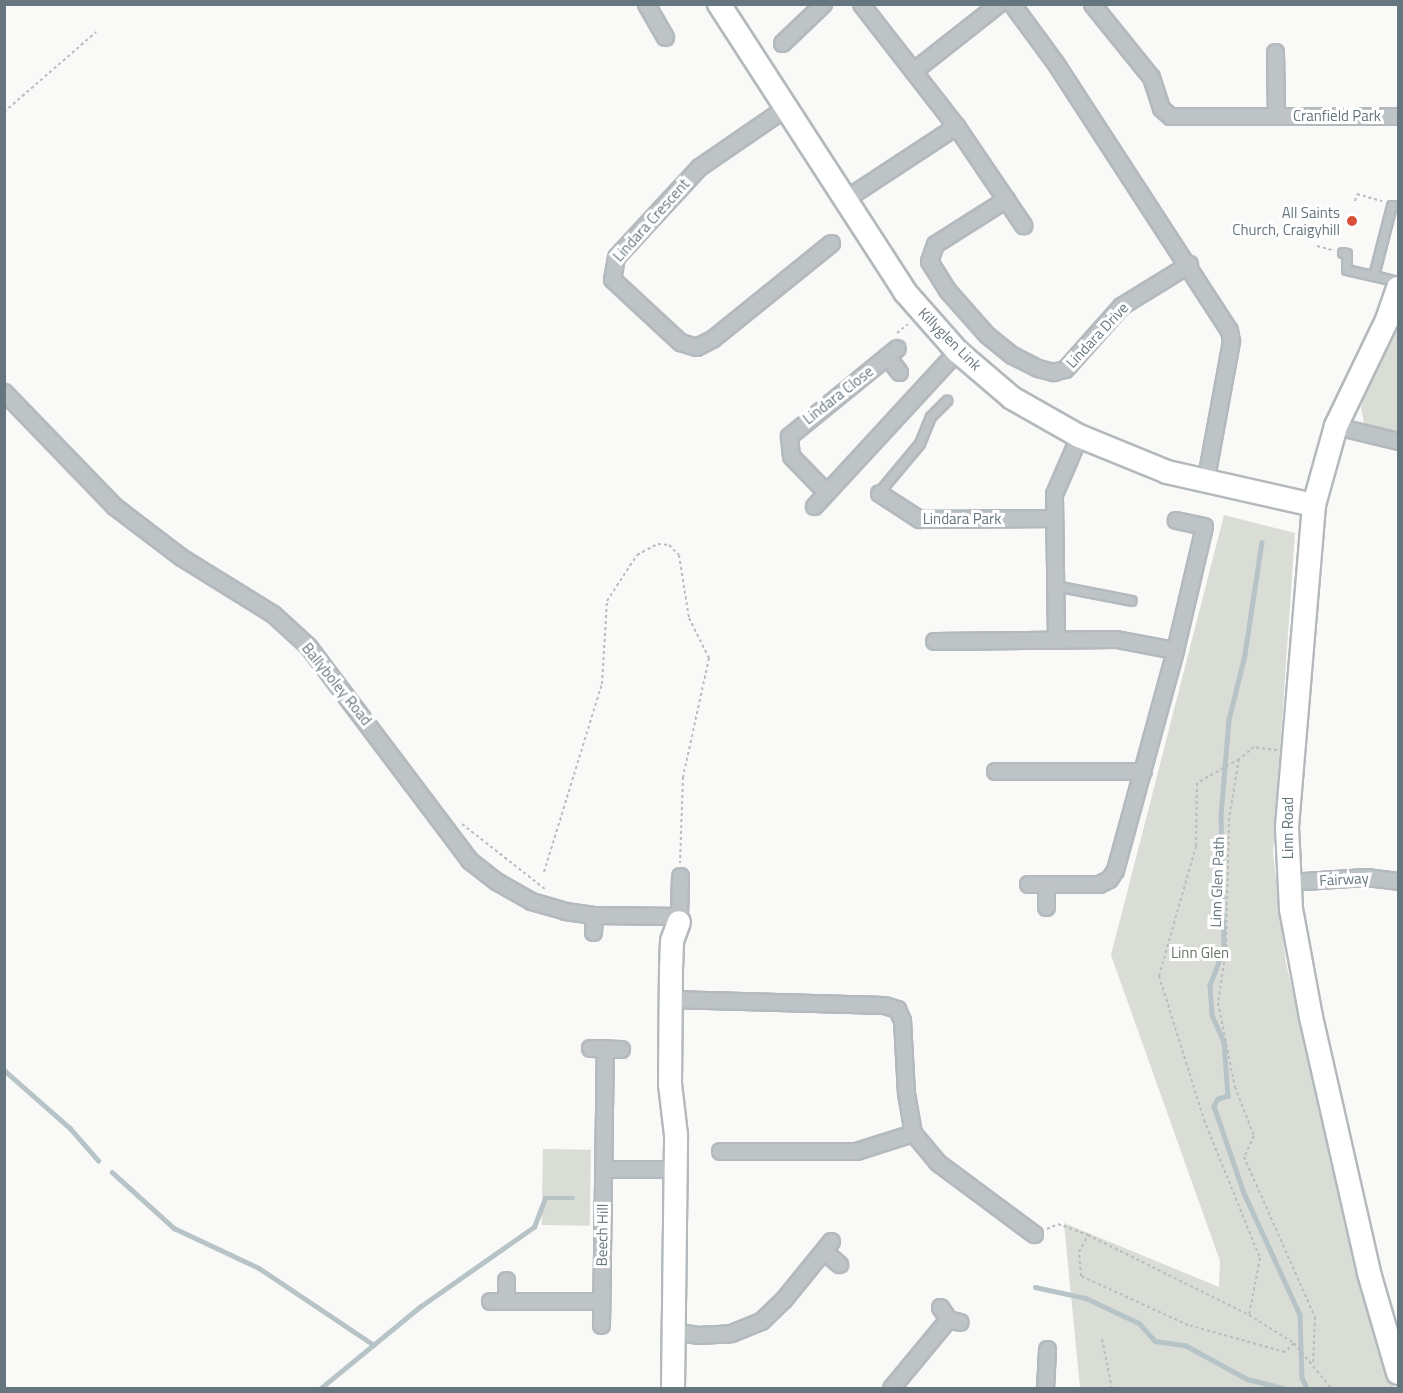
<!DOCTYPE html>
<style>
body{margin:0}
#map{position:relative;width:1403px;height:1393px;overflow:hidden;background:#f9f9f7;font-family:"Titillium Web",sans-serif}
div>[style]{position:absolute}
.green>*{inset:0;background:#d9ddd6;transform-origin:0 0}
.stream>*{height:4.5px;margin:-2.25px;padding:0 2.25px;transform-origin:2.25px;border-radius:2.25px;background:#b7c4c7}
.path>*{height:2px;margin-top:-1px;transform-origin:0;background:repeating-linear-gradient(90deg,#b9bdbf 0 3px,transparent 0 6px)}
.roads{filter:drop-shadow(2px 0 #b3b9bd) drop-shadow(-2px 0 #b3b9bd) drop-shadow(0 2px #b3b9bd) drop-shadow(0 -2px #b3b9bd)}
.lane>*{height:8px;margin:-4px;padding:0 4px;transform-origin:4px;border-radius:4px;background:#bec3c6}
.street>*{height:15px;margin:-7.5px;padding:0 7.5px;transform-origin:7.5px;border-radius:7.5px;background:#bec3c6}
.secondary>*{height:22px;margin:-11px;padding:0 11px;transform-origin:11px;border-radius:11px;background:#fff}
.dots>*{width:16px;height:16px;translate:-50% -50%;box-sizing:border-box;border:3px solid #fff;border-radius:50%}
span{translate:-50% -50%;white-space:nowrap;text-align:center;line-height:1.15;-webkit-text-stroke:6px #fff;paint-order:stroke}
.street-label{font-size:15px;color:#66767f}
.poi-label{font-size:15px;color:#66767f}
.right{translate:-100% -50%;text-align:right}
.park-label{font-size:15px;color:#697865}
.frame{position:absolute;inset:0;border:6px solid #66767f;pointer-events:none}
</style>
<div id="map">
<div class="green">
<i style="clip-path:polygon(1398px 312px,1398px 435px,1365px 427px,1361px 408px,1371px 373px)"></i>
<i style="clip-path:polygon(1224px 515px,1295px 533px,1273px 853px,1286px 963px,1344px 1216px,1394px 1388px,1080px 1388px,1064px 1223px,1219px 1287px,1220px 1261px,1111px 955px)"></i>
<i style="left:543px;top:1149px;width:48px;height:76px;rotate:1deg"></i>
</div>
<div class="stream">
<i style="left:1262px;top:542px;width:114px;rotate:98.6deg"></i>
<i style="left:1245px;top:655px;width:67px;rotate:103.8deg"></i>
<i style="left:1229px;top:720px;width:95px;rotate:94.8deg"></i>
<i style="left:1221px;top:815px;width:134px;rotate:88.7deg"></i>
<i style="left:1224px;top:949px;width:39px;rotate:111deg"></i>
<i style="left:1210px;top:985px;width:30px;rotate:86deg"></i>
<i style="left:1212px;top:1015px;width:30px;rotate:66deg"></i>
<i style="left:1224px;top:1042px;width:54px;rotate:85.8deg"></i>
<i style="left:1228px;top:1096px;width:10px;rotate:163deg"></i>
<i style="left:1218px;top:1099px;width:8px;rotate:120deg"></i>
<i style="left:1214px;top:1106px;width:92px;rotate:71deg"></i>
<i style="left:1244px;top:1193px;width:134px;rotate:65.3deg"></i>
<i style="left:1300px;top:1315px;width:63px;rotate:88.2deg"></i>
<i style="left:1302px;top:1378px;width:11px;rotate:63deg"></i>
<i style="left:4px;top:1070px;width:88px;rotate:41.3deg"></i>
<i style="left:70px;top:1128px;width:43px;rotate:48.8deg"></i>
<i style="left:112px;top:1172px;width:84px;rotate:42.1deg"></i>
<i style="left:174px;top:1228px;width:94px;rotate:25.2deg"></i>
<i style="left:259px;top:1268px;width:138px;rotate:33.8deg"></i>
<i style="left:1035px;top:1287px;width:52px;rotate:12.2deg"></i>
<i style="left:1086px;top:1298px;width:59px;rotate:25.3deg"></i>
<i style="left:1139px;top:1323px;width:24px;rotate:48deg"></i>
<i style="left:1155px;top:1341px;width:30px;rotate:8deg"></i>
<i style="left:1185px;top:1345px;width:71px;rotate:28.7deg"></i>
<i style="left:1247px;top:1379px;width:37px;rotate:14deg"></i>
<i style="left:321px;top:1388px;width:129px;rotate:-39.4deg"></i>
<i style="left:421px;top:1306px;width:138px;rotate:-35deg"></i>
<i style="left:534px;top:1227px;width:31px;rotate:-69deg"></i>
<i style="left:545px;top:1198px;width:28px"></i>
</div>
<div class="path">
<i style="left:4px;top:112px;width:122px;rotate:-41deg"></i>
<i style="left:1355px;top:201px;width:7px;rotate:-74deg"></i>
<i style="left:1357px;top:194px;width:26px;rotate:16deg"></i>
<i style="left:1317px;top:246px;width:16px;rotate:15deg"></i>
<i style="left:897px;top:333px;width:14px;rotate:-39deg"></i>
<i style="left:1277px;top:750px;width:23px;rotate:-173deg"></i>
<i style="left:1254px;top:747px;width:19px;rotate:141deg"></i>
<i style="left:1239px;top:759px;width:60px;rotate:99.6deg"></i>
<i style="left:1229px;top:818px;width:132px;rotate:91.3deg"></i>
<i style="left:1226px;top:950px;width:54px;rotate:98.6deg"></i>
<i style="left:1218px;top:1003px;width:86px;rotate:78.6deg"></i>
<i style="left:1235px;top:1087px;width:53px;rotate:68.8deg"></i>
<i style="left:1254px;top:1136px;width:23px;rotate:115deg"></i>
<i style="left:1244px;top:1157px;width:175px;rotate:66.1deg"></i>
<i style="left:1315px;top:1317px;width:47px;rotate:92.4deg"></i>
<i style="left:1239px;top:759px;width:48px;rotate:150.3deg"></i>
<i style="left:1197px;top:783px;width:63px;rotate:90.9deg"></i>
<i style="left:1196px;top:846px;width:135px;rotate:105.9deg"></i>
<i style="left:1159px;top:976px;width:151px;rotate:72.6deg"></i>
<i style="left:1204px;top:1120px;width:149px;rotate:67.9deg"></i>
<i style="left:1260px;top:1258px;width:58px;rotate:100.9deg"></i>
<i style="left:462px;top:824px;width:105px;rotate:38.1deg"></i>
<i style="left:544px;top:872px;width:197px;rotate:-72.9deg"></i>
<i style="left:602px;top:684px;width:83px;rotate:-86.6deg"></i>
<i style="left:607px;top:601px;width:55px;rotate:-56.9deg"></i>
<i style="left:637px;top:555px;width:24px;rotate:-28deg"></i>
<i style="left:658px;top:544px;width:11px;rotate:5deg"></i>
<i style="left:669px;top:545px;width:14px;rotate:45deg"></i>
<i style="left:679px;top:555px;width:64px;rotate:81deg"></i>
<i style="left:689px;top:618px;width:45px;rotate:63.4deg"></i>
<i style="left:709px;top:658px;width:122px;rotate:102.3deg"></i>
<i style="left:683px;top:777px;width:86px;rotate:92deg"></i>
<i style="left:1047px;top:1229px;width:12px;rotate:-24deg"></i>
<i style="left:1058px;top:1224px;width:32px;rotate:20deg"></i>
<i style="left:1088px;top:1235px;width:180px;rotate:26.4deg"></i>
<i style="left:1249px;top:1315px;width:53px;rotate:31.9deg"></i>
<i style="left:1294px;top:1343px;width:13px;rotate:135deg"></i>
<i style="left:1285px;top:1352px;width:101px;rotate:-164.4deg"></i>
<i style="left:1188px;top:1325px;width:118px;rotate:-155.4deg"></i>
<i style="left:1081px;top:1276px;width:24px;rotate:-95deg"></i>
<i style="left:1079px;top:1252px;width:19px;rotate:-62deg"></i>
<i style="left:1102px;top:1339px;width:50px;rotate:78.5deg"></i>
<i style="left:1294px;top:1343px;width:58px;rotate:50.6deg"></i>
</div>
<div class="roads">
<div class="lane">
<i style="left:1398px;top:207px;width:6px;rotate:-171deg"></i>
<i style="left:1392px;top:206px;width:72px;rotate:104.4deg"></i>
<i style="left:1374px;top:276px;width:25px;rotate:14deg"></i>
<i style="left:1343px;top:253px;width:4px;rotate:14deg"></i>
<i style="left:1347px;top:254px;width:16px;rotate:90deg"></i>
<i style="left:1347px;top:270px;width:28px;rotate:13deg"></i>
<i style="left:879px;top:493px;width:64px;rotate:-50.1deg"></i>
<i style="left:920px;top:444px;width:29px;rotate:-68deg"></i>
<i style="left:931px;top:417px;width:23px;rotate:-45deg"></i>
<i style="left:1055px;top:586px;width:78px;rotate:11deg"></i>
</div>
<div class="street">
<i style="left:646px;top:4px;width:38px;rotate:60deg"></i>
<i style="left:861px;top:4px;width:155px;rotate:52.1deg"></i>
<i style="left:956px;top:126px;width:120px;rotate:55.9deg"></i>
<i style="left:1012px;top:4px;width:74px;rotate:53.7deg"></i>
<i style="left:1056px;top:64px;width:317px;rotate:57deg"></i>
<i style="left:1229px;top:330px;width:11px;rotate:80deg"></i>
<i style="left:1231px;top:341px;width:143px;rotate:100.4deg"></i>
<i style="left:1092px;top:4px;width:94px;rotate:51.1deg"></i>
<i style="left:1151px;top:77px;width:33px;rotate:72deg"></i>
<i style="left:1161px;top:108px;width:12px;rotate:42deg"></i>
<i style="left:1170px;top:116px;width:228px"></i>
<i style="left:782px;top:43px;width:57px;rotate:-43.6deg"></i>
<i style="left:1275px;top:52px;width:64px;rotate:89.1deg"></i>
<i style="left:913px;top:71px;width:108px;rotate:-38.2deg"></i>
<i style="left:785px;top:108px;width:104px;rotate:145.5deg"></i>
<i style="left:699px;top:167px;width:122px;rotate:132.7deg"></i>
<i style="left:616px;top:257px;width:22px;rotate:100deg"></i>
<i style="left:612px;top:279px;width:93px;rotate:42.8deg"></i>
<i style="left:680px;top:342px;width:17px;rotate:17deg"></i>
<i style="left:696px;top:347px;width:18px;rotate:-27deg"></i>
<i style="left:712px;top:339px;width:153px;rotate:-38.9deg"></i>
<i style="left:845px;top:199px;width:133px;rotate:-33.3deg"></i>
<i style="left:1006px;top:199px;width:84px;rotate:147.6deg"></i>
<i style="left:935px;top:244px;width:18px;rotate:109deg"></i>
<i style="left:929px;top:261px;width:34px;rotate:58deg"></i>
<i style="left:947px;top:290px;width:60px;rotate:48.4deg"></i>
<i style="left:987px;top:335px;width:32px;rotate:39deg"></i>
<i style="left:1012px;top:355px;width:29px;rotate:27deg"></i>
<i style="left:1038px;top:368px;width:16px;rotate:15deg"></i>
<i style="left:1053px;top:372px;width:12px;rotate:-14deg"></i>
<i style="left:1065px;top:369px;width:84px;rotate:-48.4deg"></i>
<i style="left:1121px;top:306px;width:80px;rotate:-31.7deg"></i>
<i style="left:887px;top:356px;width:20px;rotate:53deg"></i>
<i style="left:4px;top:392px;width:158px;rotate:46deg"></i>
<i style="left:114px;top:506px;width:84px;rotate:37.3deg"></i>
<i style="left:181px;top:557px;width:108px;rotate:31.8deg"></i>
<i style="left:273px;top:614px;width:47px;rotate:42.4deg"></i>
<i style="left:308px;top:646px;width:268px;rotate:53deg"></i>
<i style="left:469px;top:860px;width:34px;rotate:38deg"></i>
<i style="left:496px;top:881px;width:40px;rotate:29.7deg"></i>
<i style="left:531px;top:901px;width:35px;rotate:16deg"></i>
<i style="left:565px;top:911px;width:29px;rotate:8deg"></i>
<i style="left:594px;top:915px;width:85px;rotate:0.7deg"></i>
<i style="left:679px;top:916px;width:40px;rotate:-88.6deg"></i>
<i style="left:1336px;top:426px;width:64px;rotate:13.6deg"></i>
<i style="left:826px;top:492px;width:50px;rotate:-134.2deg"></i>
<i style="left:791px;top:456px;width:20px;rotate:-96deg"></i>
<i style="left:789px;top:436px;width:139px;rotate:-39.2deg"></i>
<i style="left:879px;top:493px;width:48px;rotate:33deg"></i>
<i style="left:919px;top:519px;width:135px;rotate:-0.4deg"></i>
<i style="left:814px;top:506px;width:211px;rotate:-47.3deg"></i>
<i style="left:1056px;top:640px;width:146px;rotate:-90.8deg"></i>
<i style="left:1054px;top:494px;width:63px;rotate:-66.7deg"></i>
<i style="left:934px;top:641px;width:182px;rotate:-0.6deg"></i>
<i style="left:1116px;top:639px;width:60px;rotate:10.6deg"></i>
<i style="left:995px;top:771px;width:148px"></i>
<i style="left:1288px;top:882px;width:78px;rotate:-3.7deg"></i>
<i style="left:1366px;top:877px;width:32px;rotate:7deg"></i>
<i style="left:1028px;top:884px;width:71px"></i>
<i style="left:1099px;top:884px;width:11px;rotate:-27deg"></i>
<i style="left:1109px;top:879px;width:11px;rotate:-56deg"></i>
<i style="left:1115px;top:870px;width:228px;rotate:-74.7deg"></i>
<i style="left:1175px;top:650px;width:127px;rotate:-76.8deg"></i>
<i style="left:1204px;top:526px;width:29px;rotate:-168deg"></i>
<i style="left:1046px;top:907px;width:22px;rotate:-90deg"></i>
<i style="left:593px;top:932px;width:17px;rotate:-87deg"></i>
<i style="left:671px;top:999px;width:213px;rotate:1.6deg"></i>
<i style="left:884px;top:1005px;width:14px;rotate:17deg"></i>
<i style="left:897px;top:1009px;width:12px;rotate:66deg"></i>
<i style="left:902px;top:1020px;width:73px;rotate:86.9deg"></i>
<i style="left:906px;top:1093px;width:41px;rotate:80.1deg"></i>
<i style="left:913px;top:1133px;width:38px;rotate:50deg"></i>
<i style="left:937px;top:1162px;width:121px;rotate:36.6deg"></i>
<i style="left:590px;top:1048px;width:31px;rotate:2deg"></i>
<i style="left:720px;top:1151px;width:136px"></i>
<i style="left:856px;top:1151px;width:60px;rotate:-17.5deg"></i>
<i style="left:604px;top:1169px;width:71px"></i>
<i style="left:824px;top:1251px;width:20px;rotate:41deg"></i>
<i style="left:490px;top:1301px;width:111px"></i>
<i style="left:506px;top:1301px;width:21px;rotate:-90deg"></i>
<i style="left:940px;top:1307px;width:14px;rotate:56deg"></i>
<i style="left:948px;top:1319px;width:12px;rotate:14deg"></i>
<i style="left:601px;top:1325px;width:277px;rotate:-89.2deg"></i>
<i style="left:673px;top:1331px;width:25px;rotate:9deg"></i>
<i style="left:698px;top:1335px;width:33px;rotate:-3deg"></i>
<i style="left:731px;top:1333px;width:32px;rotate:-22deg"></i>
<i style="left:761px;top:1321px;width:30px;rotate:-44deg"></i>
<i style="left:783px;top:1300px;width:76px;rotate:-50.9deg"></i>
<i style="left:891px;top:1388px;width:89px;rotate:-50.4deg"></i>
<i style="left:1045px;top:1388px;width:39px;rotate:-87deg"></i>
</div>
<div class="secondary">
<i style="left:719px;top:4px;width:343px;rotate:57.1deg"></i>
<i style="left:905px;top:292px;width:79px;rotate:48.6deg"></i>
<i style="left:957px;top:351px;width:72px;rotate:40.5deg"></i>
<i style="left:1012px;top:398px;width:77px;rotate:29.6deg"></i>
<i style="left:1079px;top:436px;width:95px;rotate:22.2deg"></i>
<i style="left:1167px;top:472px;width:151px;rotate:12.7deg"></i>
<i style="left:1398px;top:288px;width:34px;rotate:109deg"></i>
<i style="left:1387px;top:320px;width:118px;rotate:115.7deg"></i>
<i style="left:1336px;top:426px;width:82px;rotate:105.6deg"></i>
<i style="left:1314px;top:505px;width:323px;rotate:94.8deg"></i>
<i style="left:1287px;top:827px;width:82px;rotate:87.2deg"></i>
<i style="left:1291px;top:909px;width:110px;rotate:79.5deg"></i>
<i style="left:1311px;top:1017px;width:262px;rotate:77.2deg"></i>
<i style="left:1369px;top:1273px;width:104px;rotate:73.8deg"></i>
<i style="left:673px;top:1388px;width:253px;rotate:-89.3deg"></i>
<i style="left:676px;top:1135px;width:51px;rotate:-96.7deg"></i>
<i style="left:670px;top:1084px;width:114px;rotate:-89.5deg"></i>
<i style="left:671px;top:970px;width:29px;rotate:-88deg"></i>
<i style="left:672px;top:941px;width:20px;rotate:-70deg"></i>
</div>
</div>
<div class="dots">
<i style="left:1352px;top:221px;background:#d6503a"></i>
</div>
<div class="street-label">
<span style="left:1337px;top:116px">Cranfield Park</span>
<span style="left:651px;top:220px;rotate:-48deg">Lindara Crescent</span>
<span style="left:1097px;top:335px;rotate:-47deg">Lindara Drive</span>
<span style="left:950px;top:339px;rotate:45deg">Killyglen Link</span>
<span style="left:838px;top:395px;rotate:-38deg">Lindara Close</span>
<span style="left:962px;top:519px">Lindara Park</span>
<span style="left:337px;top:684px;rotate:51deg">Ballyboley Road</span>
<span style="left:1288px;top:828px;rotate:-90deg">Linn Road</span>
<span style="left:1344px;top:879px;rotate:-3deg">Fairway</span>
<span style="left:1217px;top:882px;rotate:-88deg">Linn Glen Path</span>
<span style="left:602px;top:1235px;rotate:-89deg">Beech Hill</span>
</div>
<div class="poi-label">
<span class="right" style="left:1340px;top:221px">All Saints<br>Church, Craigyhill</span>
</div>
<div class="park-label">
<span style="left:1200px;top:953px">Linn Glen</span>
</div>
<div class="frame"></div>
</div>
